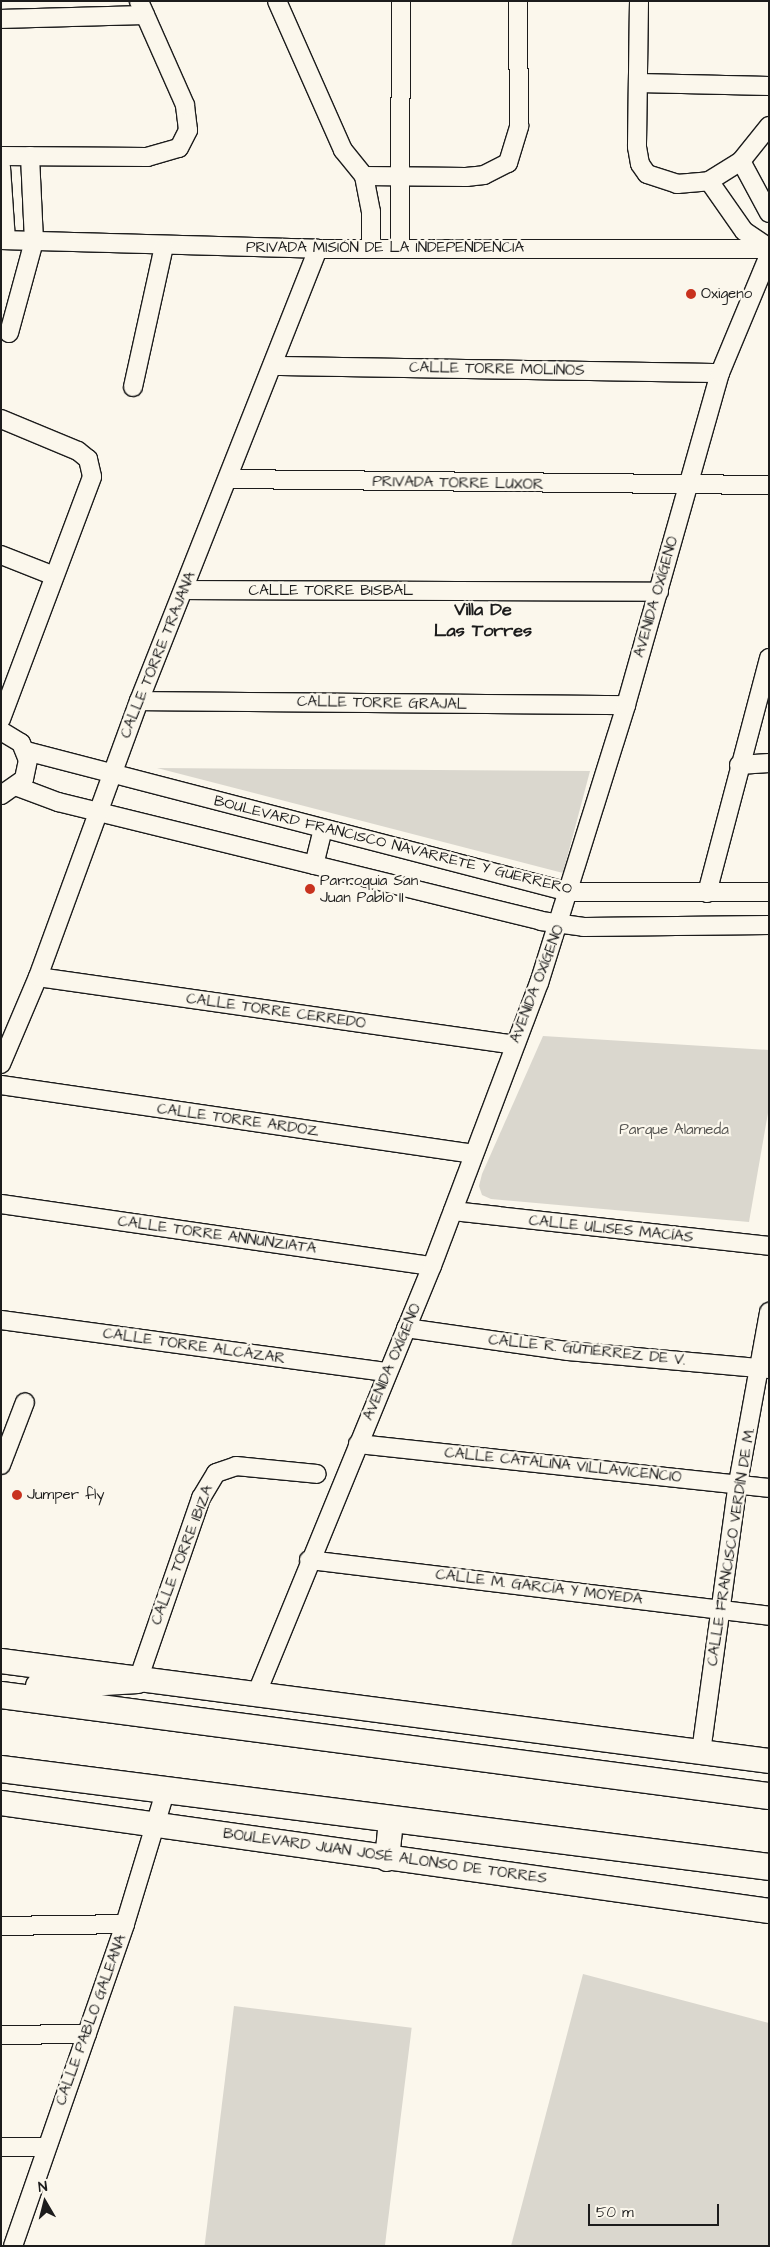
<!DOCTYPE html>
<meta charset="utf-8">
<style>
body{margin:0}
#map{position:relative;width:770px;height:2247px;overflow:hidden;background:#fbf7ec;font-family:"Architects Daughter",sans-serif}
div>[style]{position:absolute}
.green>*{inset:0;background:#dad7ce;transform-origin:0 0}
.roads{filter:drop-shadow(1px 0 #1c1c1c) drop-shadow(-1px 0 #1c1c1c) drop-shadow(0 1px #1c1c1c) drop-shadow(0 -1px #1c1c1c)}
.street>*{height:18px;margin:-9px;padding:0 9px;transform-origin:9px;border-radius:9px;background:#fbf7ec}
.secondary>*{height:24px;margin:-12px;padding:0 12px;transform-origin:12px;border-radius:12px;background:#fbf7ec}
.primary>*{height:26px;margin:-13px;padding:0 13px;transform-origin:13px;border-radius:13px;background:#fbf7ec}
.dots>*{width:14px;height:14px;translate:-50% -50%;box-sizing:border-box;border:2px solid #fbf7ec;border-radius:50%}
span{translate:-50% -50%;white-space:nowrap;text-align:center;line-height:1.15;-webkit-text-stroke:4.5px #fbf7ec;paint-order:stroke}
.street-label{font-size:15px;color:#1c1c1c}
.poi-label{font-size:15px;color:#1c1c1c}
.left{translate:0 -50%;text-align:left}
.park-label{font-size:15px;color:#555451}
.quarter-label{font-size:18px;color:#1c1c1c;font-weight:700}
.frame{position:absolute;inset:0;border:2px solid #1c1c1c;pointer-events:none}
.north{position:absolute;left:20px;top:2177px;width:50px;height:50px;-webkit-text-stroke:4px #fbf7ec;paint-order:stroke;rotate:352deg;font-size:14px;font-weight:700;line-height:20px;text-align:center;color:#1c1c1c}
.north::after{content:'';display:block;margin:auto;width:18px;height:22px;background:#1c1c1c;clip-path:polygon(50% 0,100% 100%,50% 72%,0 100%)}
.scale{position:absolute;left:588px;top:2204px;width:131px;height:22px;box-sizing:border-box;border:2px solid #1c1c1c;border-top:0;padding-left:6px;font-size:15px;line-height:18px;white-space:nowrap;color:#1c1c1c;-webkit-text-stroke:4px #fbf7ec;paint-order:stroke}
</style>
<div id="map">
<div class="green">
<i style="clip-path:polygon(157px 768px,590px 771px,563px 873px)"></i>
<i style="clip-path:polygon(543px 1036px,769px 1050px,769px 1107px,749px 1222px,491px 1199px,482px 1195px,479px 1186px,482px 1174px)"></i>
<i style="clip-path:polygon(583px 1974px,769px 2023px,769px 2246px,511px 2246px)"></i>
<i style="left:234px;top:2006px;width:179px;height:242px;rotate:7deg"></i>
</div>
<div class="roads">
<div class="street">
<i style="left:277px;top:1px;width:163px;rotate:66.1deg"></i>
<i style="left:343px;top:150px;width:33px;rotate:51deg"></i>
<i style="left:364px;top:176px;width:37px;rotate:79deg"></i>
<i style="left:371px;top:212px;width:36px;rotate:90deg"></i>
<i style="left:639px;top:1px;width:146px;rotate:90.8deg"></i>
<i style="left:637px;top:147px;width:17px;rotate:80deg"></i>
<i style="left:640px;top:164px;width:12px;rotate:55deg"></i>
<i style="left:647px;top:174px;width:32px;rotate:18deg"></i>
<i style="left:677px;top:184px;width:32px;rotate:-5deg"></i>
<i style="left:709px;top:181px;width:38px;rotate:-32deg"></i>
<i style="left:741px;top:161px;width:45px;rotate:-51.3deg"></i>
<i style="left:1px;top:19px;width:144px;rotate:-1.6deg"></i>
<i style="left:638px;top:83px;width:131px;rotate:1.3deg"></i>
<i style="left:1px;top:156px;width:146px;rotate:0.4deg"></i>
<i style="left:147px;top:157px;width:33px;rotate:-16deg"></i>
<i style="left:179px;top:148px;width:20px;rotate:-63deg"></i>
<i style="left:188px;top:130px;width:25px;rotate:-97deg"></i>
<i style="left:185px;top:105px;width:114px;rotate:-113.9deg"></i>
<i style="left:741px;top:161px;width:59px;rotate:61.7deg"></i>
<i style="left:1px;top:167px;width:73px;rotate:86.1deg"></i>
<i style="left:364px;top:176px;width:102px;rotate:0.6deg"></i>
<i style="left:466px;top:177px;width:18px;rotate:-6deg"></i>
<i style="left:484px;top:175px;width:27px;rotate:-27deg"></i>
<i style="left:508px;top:163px;width:39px;rotate:-73deg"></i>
<i style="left:519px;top:126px;width:125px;rotate:-90.5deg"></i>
<i style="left:709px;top:181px;width:61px;rotate:55deg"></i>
<i style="left:744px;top:231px;width:30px;rotate:34deg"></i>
<i style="left:1px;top:240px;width:317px;rotate:1.6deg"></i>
<i style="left:318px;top:249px;width:451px"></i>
<i style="left:400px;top:249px;width:248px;rotate:-89.8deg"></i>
<i style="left:9px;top:333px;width:95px;rotate:-74.8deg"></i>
<i style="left:34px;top:241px;width:85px;rotate:-92.7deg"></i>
<i style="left:274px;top:366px;width:446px;rotate:0.9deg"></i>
<i style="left:133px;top:387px;width:144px;rotate:-77.6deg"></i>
<i style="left:1px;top:419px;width:83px;rotate:22.6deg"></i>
<i style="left:78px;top:451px;width:13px;rotate:39deg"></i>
<i style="left:88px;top:459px;width:18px;rotate:77deg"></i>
<i style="left:92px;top:477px;width:259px;rotate:110.6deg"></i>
<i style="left:229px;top:479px;width:540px;rotate:0.64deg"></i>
<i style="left:1px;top:555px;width:57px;rotate:21.6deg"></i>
<i style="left:184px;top:590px;width:475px;rotate:0.2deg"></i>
<i style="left:139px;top:701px;width:487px;rotate:0.5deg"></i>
<i style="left:1px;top:731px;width:23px;rotate:31deg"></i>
<i style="left:21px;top:743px;width:18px;rotate:68deg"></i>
<i style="left:28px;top:760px;width:19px;rotate:102deg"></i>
<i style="left:24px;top:779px;width:28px;rotate:145deg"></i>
<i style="left:26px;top:751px;width:561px;rotate:14.56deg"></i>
<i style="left:569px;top:892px;width:200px"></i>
<i style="left:739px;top:765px;width:30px;rotate:-4deg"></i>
<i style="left:18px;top:787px;width:43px;rotate:20.6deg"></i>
<i style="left:58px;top:802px;width:497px;rotate:13.8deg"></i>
<i style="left:541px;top:921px;width:43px;rotate:7.9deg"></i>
<i style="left:584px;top:927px;width:185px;rotate:-0.6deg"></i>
<i style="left:314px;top:865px;width:37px;rotate:-76deg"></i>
<i style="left:707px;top:893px;width:243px;rotate:-75.2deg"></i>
<i style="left:38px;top:977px;width:481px;rotate:8.1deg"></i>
<i style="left:1px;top:1064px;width:95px;rotate:-67deg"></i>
<i style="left:38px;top:977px;width:294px;rotate:-69.9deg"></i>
<i style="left:139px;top:701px;width:486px;rotate:-68.4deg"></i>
<i style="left:1px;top:1085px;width:478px;rotate:8.3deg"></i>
<i style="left:1px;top:1204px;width:435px;rotate:8.2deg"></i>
<i style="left:453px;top:1211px;width:318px;rotate:6.3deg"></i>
<i style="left:1px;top:1320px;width:390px;rotate:7.7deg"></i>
<i style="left:406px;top:1328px;width:164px;rotate:8.1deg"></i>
<i style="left:568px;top:1351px;width:202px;rotate:5.1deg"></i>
<i style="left:358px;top:1444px;width:413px;rotate:6.1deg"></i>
<i style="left:1px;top:1465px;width:67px;rotate:-69.1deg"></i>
<i style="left:309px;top:1560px;width:463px;rotate:6.9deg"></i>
<i style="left:138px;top:1680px;width:193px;rotate:-70.9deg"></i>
<i style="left:201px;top:1498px;width:29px;rotate:-59deg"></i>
<i style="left:216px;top:1473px;width:21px;rotate:-19deg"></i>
<i style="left:236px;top:1466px;width:81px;rotate:5.6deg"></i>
<i style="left:256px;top:1695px;width:464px;rotate:-67.7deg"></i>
<i style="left:432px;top:1266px;width:303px;rotate:-69.3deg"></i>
<i style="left:539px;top:983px;width:291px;rotate:-72.6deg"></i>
<i style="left:626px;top:705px;width:345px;rotate:-74.2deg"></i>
<i style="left:720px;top:373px;width:128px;rotate:-67.4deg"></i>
<i style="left:701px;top:1752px;width:272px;rotate:-82.2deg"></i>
<i style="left:738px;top:1483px;width:174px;rotate:-79.7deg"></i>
<i style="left:1px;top:1926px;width:124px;rotate:-0.9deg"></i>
<i style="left:1px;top:2035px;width:86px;rotate:-0.7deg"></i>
<i style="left:1px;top:2147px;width:45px"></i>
<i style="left:13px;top:2246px;width:341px;rotate:-70.8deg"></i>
<i style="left:125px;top:1924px;width:138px;rotate:-73.1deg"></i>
</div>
<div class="secondary">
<i style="left:1px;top:1661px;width:774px;rotate:7.42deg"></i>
<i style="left:1px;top:1803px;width:776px;rotate:8deg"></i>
<i style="left:387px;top:1859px;width:38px;rotate:-84deg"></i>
</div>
<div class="primary">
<i style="left:39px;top:1686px;width:99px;rotate:-3.5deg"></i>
<i style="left:1px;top:1695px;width:775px;rotate:7.49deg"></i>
<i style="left:1px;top:1769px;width:774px;rotate:7.27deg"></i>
</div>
</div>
<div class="dots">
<i style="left:691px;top:294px;background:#c8321e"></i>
<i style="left:310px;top:889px;background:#c8321e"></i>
<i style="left:17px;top:1495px;background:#c8321e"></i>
</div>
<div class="street-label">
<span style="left:385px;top:248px">PRIVADA MISIÓN DE LA INDEPENDENCIA</span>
<span style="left:497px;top:369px;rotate:1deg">CALLE TORRE MOLINOS</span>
<span style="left:458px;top:483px;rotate:1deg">PRIVADA TORRE LUXOR</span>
<span style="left:331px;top:591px">CALLE TORRE BISBAL</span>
<span style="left:656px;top:597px;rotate:-74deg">AVENIDA OXÍGENO</span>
<span style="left:158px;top:655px;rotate:-68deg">CALLE TORRE TRAJANA</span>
<span style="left:382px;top:703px;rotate:1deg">CALLE TORRE GRAJAL</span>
<span style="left:393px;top:845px;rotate:14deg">BOULEVARD FRANCISCO NAVARRETE Y GUERRERO</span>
<span style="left:537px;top:984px;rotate:-69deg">AVENIDA OXÍGENO</span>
<span style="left:276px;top:1011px;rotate:8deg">CALLE TORRE CERREDO</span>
<span style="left:238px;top:1120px;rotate:8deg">CALLE TORRE ARDOZ</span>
<span style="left:611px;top:1229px;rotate:6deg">CALLE ULISES MACÍAS</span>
<span style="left:217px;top:1235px;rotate:8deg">CALLE TORRE ANNUNZIATA</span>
<span style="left:194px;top:1346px;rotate:8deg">CALLE TORRE ALCÁZAR</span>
<span style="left:587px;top:1350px;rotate:6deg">CALLE R. GUTIÉRREZ DE V.</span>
<span style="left:392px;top:1362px;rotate:-67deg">AVENIDA OXÍGENO</span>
<span style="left:563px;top:1465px;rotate:6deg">CALLE CATALINA VILLAVICENCIO</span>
<span style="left:731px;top:1547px;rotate:-81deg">CALLE FRANCISCO VERDÍN DE M.</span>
<span style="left:182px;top:1555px;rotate:-69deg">CALLE TORRE IBIZA</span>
<span style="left:539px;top:1587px;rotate:7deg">CALLE M. GARCÍA Y MOYEDA</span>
<span style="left:385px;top:1856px;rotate:8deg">BOULEVARD JUAN JOSÉ ALONSO DE TORRES</span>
<span style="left:91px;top:2020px;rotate:-70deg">CALLE PABLO GALEANA</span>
</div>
<div class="poi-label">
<span class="left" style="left:701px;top:294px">Oxigeno</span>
<span class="left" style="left:320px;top:889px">Parroquia San<br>Juan Pablo II</span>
<span class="left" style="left:27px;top:1495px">Jumper fly</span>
</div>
<div class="park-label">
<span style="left:674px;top:1130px">Parque Alameda</span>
</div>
<div class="quarter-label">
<span style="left:483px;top:621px">Villa De<br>Las Torres</span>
</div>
<div class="frame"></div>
<div class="north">N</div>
<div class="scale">50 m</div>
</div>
